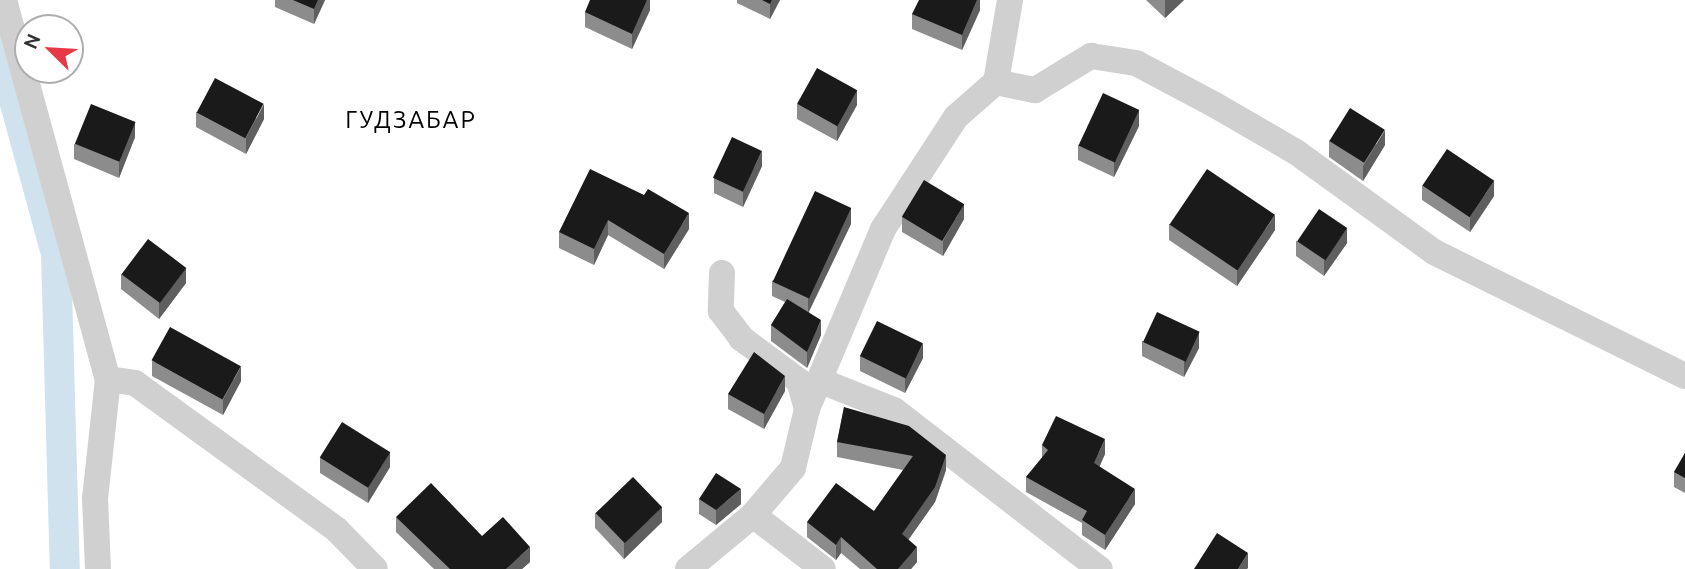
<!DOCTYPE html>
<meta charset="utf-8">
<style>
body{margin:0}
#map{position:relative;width:1685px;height:569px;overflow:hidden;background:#fff;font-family:Ubuntu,sans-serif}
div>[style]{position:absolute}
.canal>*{height:30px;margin:-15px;padding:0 15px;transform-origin:15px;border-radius:15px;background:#cfe2ee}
.minor>*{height:26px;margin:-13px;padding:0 13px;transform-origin:13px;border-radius:13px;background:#d0d0d0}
.wall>*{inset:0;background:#8c8c8c}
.shaded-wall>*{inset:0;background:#5f5f5f}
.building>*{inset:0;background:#1a1a1a;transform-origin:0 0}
span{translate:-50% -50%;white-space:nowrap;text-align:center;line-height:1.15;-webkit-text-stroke:7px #fff;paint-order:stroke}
.quarter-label{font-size:24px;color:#000;letter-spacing:2px}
.north{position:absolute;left:14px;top:14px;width:70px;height:70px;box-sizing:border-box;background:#fff;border:2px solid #adadad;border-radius:50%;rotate:294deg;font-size:19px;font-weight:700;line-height:28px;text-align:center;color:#333}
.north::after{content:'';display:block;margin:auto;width:24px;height:32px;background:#e63946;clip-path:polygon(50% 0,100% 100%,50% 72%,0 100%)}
</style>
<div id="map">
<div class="canal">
<i style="left:0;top:49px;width:213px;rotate:74.7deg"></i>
<i style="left:56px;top:254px;width:315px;rotate:88.4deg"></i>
</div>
<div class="minor">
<i style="left:4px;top:0;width:393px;rotate:74.7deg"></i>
<i style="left:108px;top:379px;width:120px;rotate:96.2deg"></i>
<i style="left:95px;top:498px;width:71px;rotate:87.6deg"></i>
<i style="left:996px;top:82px;width:83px;rotate:-80.3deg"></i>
<i style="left:722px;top:273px;width:38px;rotate:92deg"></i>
<i style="left:721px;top:311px;width:34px;rotate:53deg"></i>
<i style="left:741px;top:338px;width:72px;rotate:36.6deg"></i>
<i style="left:799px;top:381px;width:29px;rotate:74deg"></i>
<i style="left:108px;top:379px;width:27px;rotate:8deg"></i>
<i style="left:135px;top:383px;width:250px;rotate:36deg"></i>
<i style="left:337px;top:530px;width:54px;rotate:45.7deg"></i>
<i style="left:821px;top:381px;width:79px;rotate:21.7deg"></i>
<i style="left:894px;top:410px;width:260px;rotate:37.7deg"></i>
<i style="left:753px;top:515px;width:88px;rotate:37.6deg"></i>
<i style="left:688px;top:569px;width:85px;rotate:-39.7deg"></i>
<i style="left:753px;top:515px;width:62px;rotate:-49.6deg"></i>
<i style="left:793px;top:468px;width:61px;rotate:-76.7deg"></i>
<i style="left:807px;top:409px;width:195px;rotate:-67.1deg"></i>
<i style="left:883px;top:229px;width:134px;rotate:-56.9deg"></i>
<i style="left:956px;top:117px;width:53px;rotate:-41.2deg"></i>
<i style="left:996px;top:82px;width:40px;rotate:12deg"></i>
<i style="left:1035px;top:90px;width:66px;rotate:-31.3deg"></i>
<i style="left:1091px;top:56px;width:46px;rotate:8.8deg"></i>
<i style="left:1136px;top:63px;width:89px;rotate:28deg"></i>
<i style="left:1215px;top:105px;width:94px;rotate:30.1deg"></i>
<i style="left:1296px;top:152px;width:170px;rotate:35.9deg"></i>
<i style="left:1434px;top:252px;width:280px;rotate:26.3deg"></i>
</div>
<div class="wall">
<i style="clip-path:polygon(275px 0,325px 0,314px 24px,275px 7px)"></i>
<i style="clip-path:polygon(650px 0,650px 10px,632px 49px,585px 27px,585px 12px)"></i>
<i style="clip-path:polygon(737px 0,780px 0,770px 19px,737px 3px)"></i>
<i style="clip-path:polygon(977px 0,980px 0,980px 10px,962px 50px,912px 29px,912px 14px)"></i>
<i style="clip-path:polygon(1146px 0,1184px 0,1165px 18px)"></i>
<i style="clip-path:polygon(797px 104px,857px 105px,837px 141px,797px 119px)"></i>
<i style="clip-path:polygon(196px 112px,264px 119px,246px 154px,196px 127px)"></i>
<i style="clip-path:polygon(1139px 126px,1114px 177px,1078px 160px,1078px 145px)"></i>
<i style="clip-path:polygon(135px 137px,119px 178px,74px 159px,74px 144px)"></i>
<i style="clip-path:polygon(1329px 141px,1385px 145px,1363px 181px,1329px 157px)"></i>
<i style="clip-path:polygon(762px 166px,743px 207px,714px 193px,714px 178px)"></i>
<i style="clip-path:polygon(1422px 185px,1494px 196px,1470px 232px,1422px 200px)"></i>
<i style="clip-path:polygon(644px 195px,689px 229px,664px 269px,608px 235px,594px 265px,559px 248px,559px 232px)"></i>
<i style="clip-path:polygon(902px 217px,964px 219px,943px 256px,902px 232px)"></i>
<i style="clip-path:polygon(851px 224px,809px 312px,821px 335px,807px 368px,771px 341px,771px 325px,785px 302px,772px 296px,772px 281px)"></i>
<i style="clip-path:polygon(1169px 224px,1275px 230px,1237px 286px,1169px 240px)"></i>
<i style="clip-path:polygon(1296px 241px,1347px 243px,1324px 276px,1296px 256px)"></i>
<i style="clip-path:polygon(121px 274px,186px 283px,159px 319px,121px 289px)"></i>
<i style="clip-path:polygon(1142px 341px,1199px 348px,1184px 377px,1142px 356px)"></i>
<i style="clip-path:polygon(860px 356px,923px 358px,905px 393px,860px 371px)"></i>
<i style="clip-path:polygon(152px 361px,241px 381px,223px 415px,152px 376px)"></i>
<i style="clip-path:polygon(785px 391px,764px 429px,728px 409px,728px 394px)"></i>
<i style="clip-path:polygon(844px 407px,946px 470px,935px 502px,908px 539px,917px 562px,911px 569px,860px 569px,841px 553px,836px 560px,807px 537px,807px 522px,874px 511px,903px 470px,837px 457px,837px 442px)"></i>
<i style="clip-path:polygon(1042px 445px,1105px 454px,1099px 467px,1135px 504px,1105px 550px,1082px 535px,1082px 523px,1026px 492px,1026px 477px,1042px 458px)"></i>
<i style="clip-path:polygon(1685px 453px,1685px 493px,1674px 487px,1674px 472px)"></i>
<i style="clip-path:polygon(320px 458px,390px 467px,368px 503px,320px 473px)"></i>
<i style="clip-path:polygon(699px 499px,741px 504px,716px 525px,699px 514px)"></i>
<i style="clip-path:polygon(595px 513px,662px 522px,624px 559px,595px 528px)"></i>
<i style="clip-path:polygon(396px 517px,482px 536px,530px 562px,522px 569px,434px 569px,396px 532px)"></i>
</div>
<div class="shaded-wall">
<i style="clip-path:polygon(318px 0,325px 0,314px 24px,314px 9px)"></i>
<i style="clip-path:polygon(647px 0,650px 0,650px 10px,632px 49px,632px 34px)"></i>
<i style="clip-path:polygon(772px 0,780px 0,770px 19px,770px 4px)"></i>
<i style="clip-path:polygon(977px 0,980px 0,980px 10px,962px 50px,962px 35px)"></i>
<i style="clip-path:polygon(1165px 0,1184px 0,1165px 18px)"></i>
<i style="clip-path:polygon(857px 90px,857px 105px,837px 141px,837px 126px)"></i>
<i style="clip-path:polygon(264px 104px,264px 119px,246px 154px,246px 138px)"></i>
<i style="clip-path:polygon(1139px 110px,1139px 126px,1114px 177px,1114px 162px)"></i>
<i style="clip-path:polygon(135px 122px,135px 137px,119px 178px,119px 163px)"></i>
<i style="clip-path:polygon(1385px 130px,1385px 145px,1363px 181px,1363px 166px)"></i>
<i style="clip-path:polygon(762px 151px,762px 166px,743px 207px,743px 191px)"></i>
<i style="clip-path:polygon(1494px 181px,1494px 196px,1470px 232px,1470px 217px)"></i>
<i style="clip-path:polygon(964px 204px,964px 219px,943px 256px,943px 241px)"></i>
<i style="clip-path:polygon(851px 208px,851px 224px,808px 313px,808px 298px)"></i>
<i style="clip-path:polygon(689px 213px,689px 229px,664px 269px,664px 254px)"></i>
<i style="clip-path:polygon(1275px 215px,1275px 230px,1237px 286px,1237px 271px)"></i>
<i style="clip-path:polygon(608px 220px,608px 235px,594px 265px,594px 249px)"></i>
<i style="clip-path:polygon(1347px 228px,1347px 243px,1324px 276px,1324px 261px)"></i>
<i style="clip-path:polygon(186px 268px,186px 283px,159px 319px,159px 303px)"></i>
<i style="clip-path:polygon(821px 320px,821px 335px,807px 368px,807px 352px)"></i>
<i style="clip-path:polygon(1199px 332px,1199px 348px,1184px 377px,1184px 362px)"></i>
<i style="clip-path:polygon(923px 343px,923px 358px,905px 393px,905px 378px)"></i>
<i style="clip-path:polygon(241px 366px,241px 381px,223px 415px,223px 400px)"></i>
<i style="clip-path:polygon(785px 376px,785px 391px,764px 429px,764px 414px)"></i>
<i style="clip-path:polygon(1105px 439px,1105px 454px,1094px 479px,1094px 463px)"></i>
<i style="clip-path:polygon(390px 452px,390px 467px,368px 503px,368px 488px)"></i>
<i style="clip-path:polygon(946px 455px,946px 470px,935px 502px,902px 549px,902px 534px)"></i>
<i style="clip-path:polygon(741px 489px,741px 504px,716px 525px,716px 510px)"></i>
<i style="clip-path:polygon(1135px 489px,1135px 504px,1105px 550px,1105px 535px)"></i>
<i style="clip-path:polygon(662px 507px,662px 522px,624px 559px,624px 544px)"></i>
<i style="clip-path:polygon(841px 537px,841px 553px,836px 560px,836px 545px)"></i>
<i style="clip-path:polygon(530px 547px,530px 562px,522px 569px,506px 569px)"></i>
<i style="clip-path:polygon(917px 547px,917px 562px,911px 569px,898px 569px)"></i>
<i style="clip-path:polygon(1248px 553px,1248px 568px,1247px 569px,1238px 569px)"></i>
</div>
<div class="building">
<i style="clip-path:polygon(293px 0,318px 0,314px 9px)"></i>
<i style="clip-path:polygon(590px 0,647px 0,632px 34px,585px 12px)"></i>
<i style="clip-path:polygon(762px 0,772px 0,770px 4px)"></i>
<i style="clip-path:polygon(919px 0,977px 0,962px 35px,912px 14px)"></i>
<i style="left:817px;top:68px;width:46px;height:41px;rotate:29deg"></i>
<i style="left:215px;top:78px;width:55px;height:39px;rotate:28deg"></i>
<i style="left:1103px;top:93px;width:40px;height:58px;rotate:25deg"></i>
<i style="left:91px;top:104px;width:48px;height:43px;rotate:22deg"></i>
<i style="left:1350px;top:108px;width:41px;height:39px;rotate:32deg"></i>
<i style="left:732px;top:137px;width:33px;height:45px;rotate:25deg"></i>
<i style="left:1447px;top:149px;width:57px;height:44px;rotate:34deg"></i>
<i style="clip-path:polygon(590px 169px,644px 195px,648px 189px,689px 213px,664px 254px,608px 220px,594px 249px,559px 232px)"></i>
<i style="left:1207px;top:169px;width:82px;height:67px;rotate:34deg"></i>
<i style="left:924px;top:180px;width:47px;height:43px;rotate:31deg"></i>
<i style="left:815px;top:191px;width:40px;height:100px;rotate:25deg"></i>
<i style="left:1319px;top:209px;width:34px;height:39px;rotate:34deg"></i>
<i style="left:148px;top:239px;width:48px;height:44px;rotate:37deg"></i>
<i style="clip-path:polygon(787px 299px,821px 320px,807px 352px,771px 325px)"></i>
<i style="left:1157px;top:312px;width:47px;height:33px;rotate:25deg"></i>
<i style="left:877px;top:321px;width:51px;height:39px;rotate:26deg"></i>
<i style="left:170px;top:327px;width:81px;height:38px;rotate:29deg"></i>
<i style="clip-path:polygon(754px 352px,785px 376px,764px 414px,728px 394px)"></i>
<i style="clip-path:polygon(844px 407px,909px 426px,946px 455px,935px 487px,902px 534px,917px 547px,898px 569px,877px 569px,841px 537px,836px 545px,807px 522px,836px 483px,874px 511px,913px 456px,837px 442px)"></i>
<i style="clip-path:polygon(1056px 416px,1105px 439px,1094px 463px,1135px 489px,1105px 535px,1082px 520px,1087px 511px,1026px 477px,1048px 450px,1042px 445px)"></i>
<i style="left:342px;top:422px;width:57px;height:42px;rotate:32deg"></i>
<i style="clip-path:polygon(1685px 453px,1685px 478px,1674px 472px)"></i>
<i style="clip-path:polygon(716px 473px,741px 489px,716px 510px,699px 499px)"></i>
<i style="left:633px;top:477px;width:42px;height:52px;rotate:46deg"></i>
<i style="clip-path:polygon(431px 483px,482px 536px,503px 517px,530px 547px,506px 569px,450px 569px,396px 517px)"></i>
<i style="clip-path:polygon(1217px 533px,1248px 553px,1238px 569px,1194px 569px)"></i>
</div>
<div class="quarter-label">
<span style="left:411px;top:120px">ГУДЗАБАР</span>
</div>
<div class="north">N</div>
</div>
